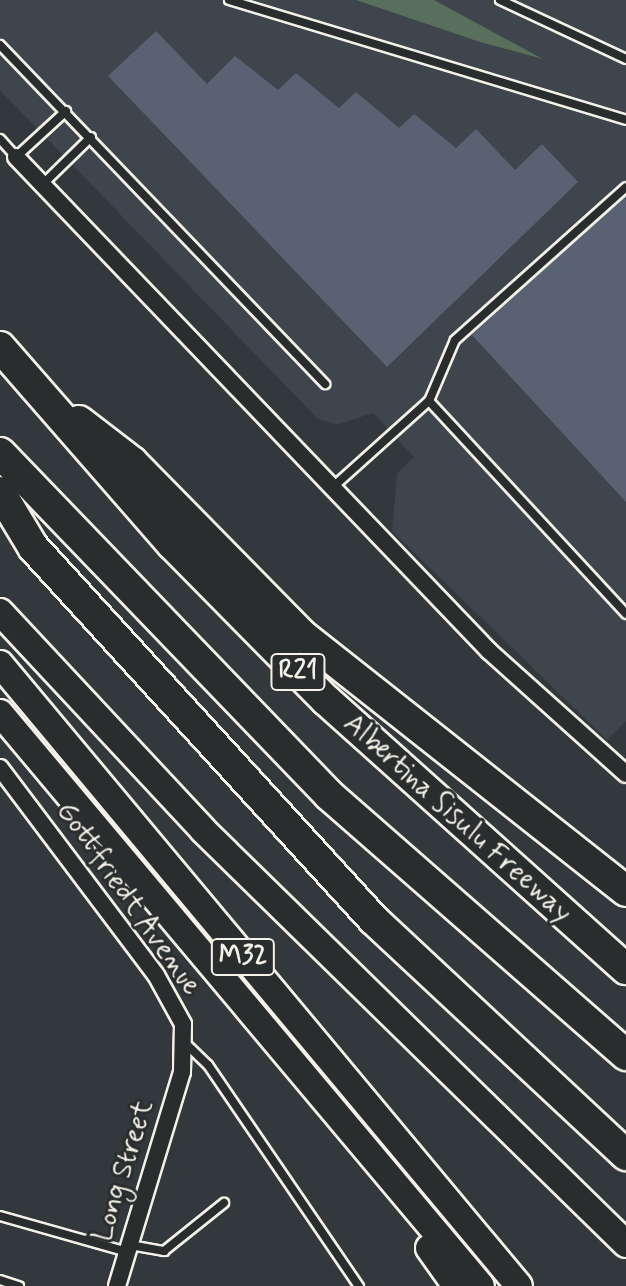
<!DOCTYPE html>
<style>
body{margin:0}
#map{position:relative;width:626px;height:1286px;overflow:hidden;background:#33383c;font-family:Mynerve,sans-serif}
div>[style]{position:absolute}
.built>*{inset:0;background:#3e454c}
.green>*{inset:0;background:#596f5b}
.building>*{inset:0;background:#586272}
.roads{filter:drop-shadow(2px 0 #f4f1e8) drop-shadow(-2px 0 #f4f1e8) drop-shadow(0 2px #f4f1e8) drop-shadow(0 -2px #f4f1e8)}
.lane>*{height:8px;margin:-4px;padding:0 4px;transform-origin:4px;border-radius:4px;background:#2a2d2e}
.street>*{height:16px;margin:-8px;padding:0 8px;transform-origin:8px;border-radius:8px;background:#2a2d2e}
.primary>*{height:26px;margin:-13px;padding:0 13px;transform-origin:13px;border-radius:13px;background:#2a2d2e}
.highway>*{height:30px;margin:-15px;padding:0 15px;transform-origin:15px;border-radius:15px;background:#2a2d2e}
span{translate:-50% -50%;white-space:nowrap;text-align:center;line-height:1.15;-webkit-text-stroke:6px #2a2d2e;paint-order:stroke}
.shield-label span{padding:2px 6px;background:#2a2d2e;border:2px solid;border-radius:6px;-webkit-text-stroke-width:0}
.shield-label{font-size:26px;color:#f4f1e8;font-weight:700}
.street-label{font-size:28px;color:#f4f1e8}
</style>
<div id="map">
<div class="built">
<i style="clip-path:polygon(0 0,626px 0,626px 721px,607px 740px,392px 531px,397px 474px,414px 457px,373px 413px,336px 425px,317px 418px,0 90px)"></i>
</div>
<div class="green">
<i style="clip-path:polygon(356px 0,434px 0,543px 59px,480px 42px)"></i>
</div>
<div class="building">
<i style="clip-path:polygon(156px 31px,207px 84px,235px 56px,278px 90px,296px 73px,339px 108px,356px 92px,399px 128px,414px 114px,456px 148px,476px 129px,515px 170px,542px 144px,578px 182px,387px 367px,108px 76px)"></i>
<i style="clip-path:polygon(623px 194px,626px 198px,626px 502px,472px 335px)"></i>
</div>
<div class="roads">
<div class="lane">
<i style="left:229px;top:0;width:415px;rotate:16.8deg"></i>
<i style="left:500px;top:0;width:139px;rotate:25.1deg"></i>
<i style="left:0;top:45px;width:470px;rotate:46.2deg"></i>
<i style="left:0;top:139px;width:24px;rotate:48deg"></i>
<i style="left:16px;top:157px;width:68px;rotate:-42.6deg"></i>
<i style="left:43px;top:184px;width:67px;rotate:-44.4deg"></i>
<i style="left:429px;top:401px;width:290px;rotate:47.2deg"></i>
<i style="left:333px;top:487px;width:129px;rotate:-41.9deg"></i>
<i style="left:429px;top:401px;width:66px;rotate:-66.9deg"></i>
<i style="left:455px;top:340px;width:229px;rotate:-41.8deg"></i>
<i style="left:184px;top:1042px;width:33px;rotate:44deg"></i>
<i style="left:208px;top:1065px;width:268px;rotate:55.7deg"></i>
<i style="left:0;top:1216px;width:132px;rotate:15.8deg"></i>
<i style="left:130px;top:1245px;width:35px;rotate:10deg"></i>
<i style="left:164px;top:1251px;width:77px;rotate:-38.7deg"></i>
<i style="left:0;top:1280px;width:20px;rotate:18deg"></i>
</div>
<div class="street">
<i style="left:16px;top:157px;width:684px;rotate:46.24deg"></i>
<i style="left:489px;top:651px;width:184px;rotate:41.9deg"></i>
<i style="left:0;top:768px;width:259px;rotate:53deg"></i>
<i style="left:156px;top:975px;width:56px;rotate:61.1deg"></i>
<i style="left:183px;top:1024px;width:48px;rotate:91.2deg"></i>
<i style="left:182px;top:1072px;width:224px;rotate:106.9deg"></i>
</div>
<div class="primary">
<i style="left:0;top:612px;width:298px;rotate:47deg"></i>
<i style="left:203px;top:830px;width:592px;rotate:44.38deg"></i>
<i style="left:0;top:664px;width:810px;rotate:50.16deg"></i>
<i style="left:0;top:713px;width:748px;rotate:49.99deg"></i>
<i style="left:429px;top:1248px;width:47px;rotate:54.6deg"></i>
</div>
<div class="highway">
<i style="left:0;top:347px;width:262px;rotate:48.9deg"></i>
<i style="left:172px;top:544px;width:219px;rotate:45.4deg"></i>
<i style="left:326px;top:700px;width:403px;rotate:41.9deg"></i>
<i style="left:79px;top:421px;width:67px;rotate:37.7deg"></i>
<i style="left:132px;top:462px;width:243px;rotate:45.5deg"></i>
<i style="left:302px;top:635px;width:413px;rotate:38.3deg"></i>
<i style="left:0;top:453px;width:475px;rotate:46.1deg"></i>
<i style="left:329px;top:795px;width:395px;rotate:41.2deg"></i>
<i style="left:0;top:492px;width:64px;rotate:59deg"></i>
<i style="left:33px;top:547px;width:505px;rotate:47.57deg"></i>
<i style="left:374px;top:920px;width:345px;rotate:43deg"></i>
</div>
</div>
<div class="shield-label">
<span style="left:298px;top:672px">R21</span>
<span style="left:243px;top:957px">M32</span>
</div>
<div class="street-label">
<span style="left:457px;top:819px;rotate:42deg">Albertina Sisulu Freeway</span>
<span style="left:128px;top:899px;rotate:55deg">Gottfriedt Avenue</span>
<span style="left:124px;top:1171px;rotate:-73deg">Long Street</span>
</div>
</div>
